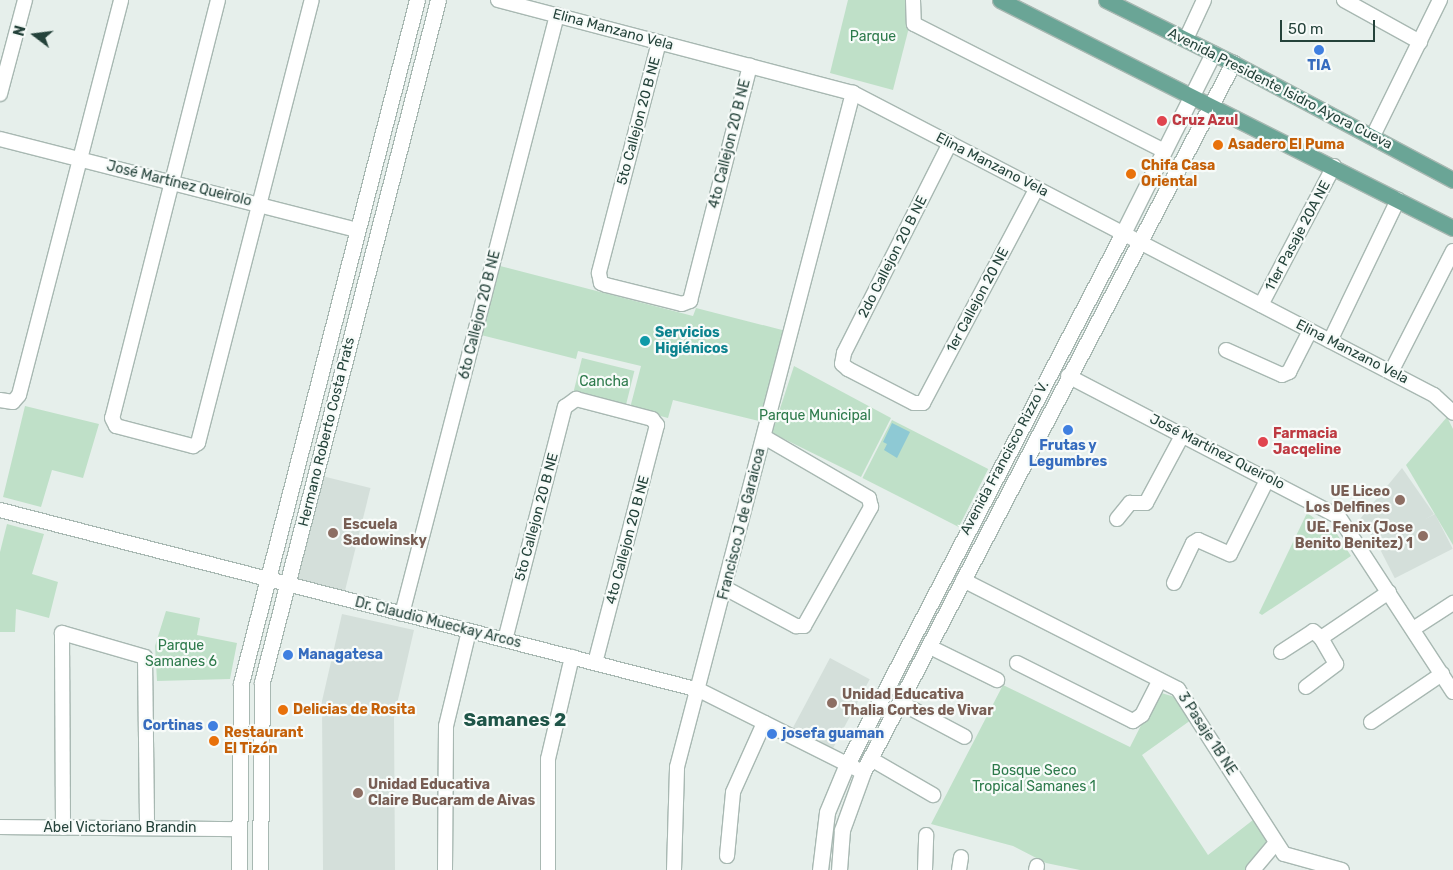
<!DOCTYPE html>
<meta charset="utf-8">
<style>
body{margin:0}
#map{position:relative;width:1453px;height:870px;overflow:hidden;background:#e6efeb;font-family:Rubik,sans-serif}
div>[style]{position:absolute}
.built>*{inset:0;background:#d4dfda;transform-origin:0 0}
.green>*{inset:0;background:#bfe0c8;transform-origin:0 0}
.water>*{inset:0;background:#8ec9d4}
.roads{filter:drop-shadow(1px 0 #a8b8b2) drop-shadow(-1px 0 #a8b8b2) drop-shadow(0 1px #a8b8b2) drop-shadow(0 -1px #a8b8b2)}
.street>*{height:14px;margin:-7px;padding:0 7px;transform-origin:7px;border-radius:7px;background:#fff}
.secondary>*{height:15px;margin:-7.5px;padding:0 7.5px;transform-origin:7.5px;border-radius:7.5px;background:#fff}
.primary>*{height:15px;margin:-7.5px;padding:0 7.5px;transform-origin:7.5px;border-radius:7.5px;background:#6aa596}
.dots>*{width:14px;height:14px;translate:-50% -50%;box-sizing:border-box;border:2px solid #f7fbf9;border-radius:50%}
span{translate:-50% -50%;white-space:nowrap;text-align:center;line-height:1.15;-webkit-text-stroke:4.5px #f7fbf9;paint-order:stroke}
.street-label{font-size:14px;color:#24423a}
.park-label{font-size:14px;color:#2d7a4b}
.shop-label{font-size:14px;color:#366cbe;font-weight:700}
.left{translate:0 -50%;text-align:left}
.right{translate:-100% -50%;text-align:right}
.health-label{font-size:14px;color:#be3a42;font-weight:700}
.food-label{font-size:14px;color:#c56008;font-weight:700}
.culture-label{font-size:14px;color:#0d838f;font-weight:700}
.education-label{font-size:14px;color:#785e54;font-weight:700}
.district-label{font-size:19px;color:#1f5548;font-weight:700}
.north{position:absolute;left:10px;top:10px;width:50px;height:50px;-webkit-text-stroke:4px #f7fbf9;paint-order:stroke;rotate:285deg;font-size:14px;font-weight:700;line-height:20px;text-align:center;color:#24423a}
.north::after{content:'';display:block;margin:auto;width:18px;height:22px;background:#24423a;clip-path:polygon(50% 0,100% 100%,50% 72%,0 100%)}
.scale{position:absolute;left:1280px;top:20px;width:95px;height:22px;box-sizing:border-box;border:2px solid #24423a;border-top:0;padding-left:6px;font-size:15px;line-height:18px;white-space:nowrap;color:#24423a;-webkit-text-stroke:4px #f7fbf9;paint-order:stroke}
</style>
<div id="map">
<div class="built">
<i style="clip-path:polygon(1402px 468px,1434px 514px,1380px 548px,1360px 519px)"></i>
<i style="left:322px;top:476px;width:50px;height:106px;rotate:14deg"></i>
<i style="left:1435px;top:514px;width:39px;height:65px;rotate:63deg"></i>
<i style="clip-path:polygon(342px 614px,414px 630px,394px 717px,395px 870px,323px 870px,322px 701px)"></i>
<i style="left:830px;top:658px;width:45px;height:79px;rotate:28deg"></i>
</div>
<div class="green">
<i style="clip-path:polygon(848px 0,916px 0,893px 90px,830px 73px)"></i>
<i style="clip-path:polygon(500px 266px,693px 316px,696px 308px,786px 331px,763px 422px,673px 400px,668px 418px,630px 408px,641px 366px,578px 351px,576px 359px,481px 335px)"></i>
<i style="left:582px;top:358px;width:54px;height:36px;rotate:14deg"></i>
<i style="clip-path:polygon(794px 366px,891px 418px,861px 477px,772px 433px)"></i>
<i style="clip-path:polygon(25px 406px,99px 424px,83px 478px,52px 470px,41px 507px,3px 497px)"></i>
<i style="clip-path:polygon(1447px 417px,1453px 429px,1453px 545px,1406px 465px)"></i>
<i style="left:892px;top:420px;width:108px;height:65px;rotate:27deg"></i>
<i style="clip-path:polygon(1307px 513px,1337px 534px,1351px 556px,1262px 615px,1259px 613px)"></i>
<i style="clip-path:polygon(7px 524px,44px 534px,32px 574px,58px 582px,49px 618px,16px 609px,15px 632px,0 632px,0 552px)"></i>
<i style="clip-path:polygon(166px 611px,200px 618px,197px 635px,237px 643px,230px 679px,157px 681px,155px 646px)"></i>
<i style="clip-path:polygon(1003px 685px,1130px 747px,1158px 692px,1175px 697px,1191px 720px,1142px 755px,1208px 855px,1253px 820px,1275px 855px,1263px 870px,1080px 870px,1046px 863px,1013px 846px,931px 824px)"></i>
</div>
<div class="water">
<i style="clip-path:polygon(892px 423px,910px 432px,897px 458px,884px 450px,887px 444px,883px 442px)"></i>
</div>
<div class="roads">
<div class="street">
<i style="left:218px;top:0;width:431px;rotate:104.2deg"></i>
<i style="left:112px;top:418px;width:9px;rotate:63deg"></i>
<i style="left:116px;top:426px;width:80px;rotate:14.6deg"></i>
<i style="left:193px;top:446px;width:6px;rotate:-31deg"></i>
<i style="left:198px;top:443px;width:457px;rotate:-75.6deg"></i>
<i style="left:498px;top:0;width:367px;rotate:14.7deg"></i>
<i style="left:853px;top:93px;width:655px;rotate:27.47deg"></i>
<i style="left:1434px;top:395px;width:26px;rotate:43deg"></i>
<i style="left:913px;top:0;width:24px;rotate:88deg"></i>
<i style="left:914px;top:24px;width:278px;rotate:26.9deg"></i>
<i style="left:1344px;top:0;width:87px;rotate:28.9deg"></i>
<i style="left:1186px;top:39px;width:43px;rotate:-65.2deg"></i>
<i style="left:659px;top:42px;width:239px;rotate:104.6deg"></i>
<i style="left:599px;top:273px;width:10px;rotate:79deg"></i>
<i style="left:601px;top:283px;width:5px;rotate:22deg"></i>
<i style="left:606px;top:285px;width:78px;rotate:14deg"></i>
<i style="left:682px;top:304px;width:9px;rotate:-21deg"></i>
<i style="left:690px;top:301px;width:243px;rotate:-75.7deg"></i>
<i style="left:0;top:94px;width:97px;rotate:-75.1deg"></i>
<i style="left:1373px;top:136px;width:152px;rotate:-63.8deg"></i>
<i style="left:0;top:139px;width:369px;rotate:14.3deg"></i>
<i style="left:950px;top:143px;width:235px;rotate:116.8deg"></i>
<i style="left:844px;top:353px;width:11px;rotate:100deg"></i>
<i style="left:842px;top:364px;width:8px;rotate:40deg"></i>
<i style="left:848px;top:369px;width:74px;rotate:27.3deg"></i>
<i style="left:914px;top:403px;width:9px"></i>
<i style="left:923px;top:403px;width:243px;rotate:-62.1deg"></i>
<i style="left:1261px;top:305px;width:157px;rotate:-62.3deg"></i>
<i style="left:1330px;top:341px;width:157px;rotate:-64.3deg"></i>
<i style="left:1226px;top:350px;width:61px;rotate:24.1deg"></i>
<i style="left:1282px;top:375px;width:8px;rotate:-23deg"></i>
<i style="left:1289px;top:372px;width:46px;rotate:-62.9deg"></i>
<i style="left:1391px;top:372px;width:136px;rotate:-62.9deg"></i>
<i style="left:1068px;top:376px;width:305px;rotate:27.5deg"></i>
<i style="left:1339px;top:517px;width:209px;rotate:56.9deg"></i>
<i style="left:0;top:400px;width:13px;rotate:9deg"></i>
<i style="left:13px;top:402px;width:9px;rotate:-49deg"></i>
<i style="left:19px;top:395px;width:408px;rotate:-75.5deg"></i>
<i style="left:0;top:510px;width:722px;rotate:14.44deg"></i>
<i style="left:699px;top:690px;width:183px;rotate:26.6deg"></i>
<i style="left:1117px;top:519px;width:21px;rotate:-51deg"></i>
<i style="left:1130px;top:503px;width:16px"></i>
<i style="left:1146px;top:503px;width:78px;rotate:-61.8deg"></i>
<i style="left:963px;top:580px;width:241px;rotate:26.9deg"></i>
<i style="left:1178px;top:689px;width:196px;rotate:57.3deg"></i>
<i style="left:1284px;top:854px;width:60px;rotate:15.4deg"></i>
<i style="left:1174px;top:583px;width:44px;rotate:-64.6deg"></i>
<i style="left:1193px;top:543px;width:6px;rotate:-31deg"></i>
<i style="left:1198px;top:540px;width:35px;rotate:24deg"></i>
<i style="left:1230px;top:554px;width:85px;rotate:-63.4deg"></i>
<i style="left:725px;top:588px;width:81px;rotate:28.2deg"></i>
<i style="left:796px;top:626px;width:8px"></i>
<i style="left:804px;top:626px;width:137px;rotate:-60.6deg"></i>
<i style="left:871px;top:507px;width:9px;rotate:-103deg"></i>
<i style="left:869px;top:498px;width:121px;rotate:-149.8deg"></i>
<i style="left:402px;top:614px;width:619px;rotate:-75.49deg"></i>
<i style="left:1413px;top:629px;width:48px;rotate:-33deg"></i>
<i style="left:505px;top:640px;width:241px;rotate:-75.6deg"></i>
<i style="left:565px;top:407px;width:14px;rotate:-36deg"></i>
<i style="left:576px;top:399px;width:79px;rotate:14.7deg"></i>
<i style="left:652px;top:419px;width:8px;rotate:50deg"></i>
<i style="left:657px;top:425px;width:246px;rotate:104.6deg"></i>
<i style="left:930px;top:647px;width:75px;rotate:26.2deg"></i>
<i style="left:1281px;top:652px;width:38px;rotate:-33deg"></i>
<i style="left:1313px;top:631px;width:11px;rotate:41deg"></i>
<i style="left:1017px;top:663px;width:130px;rotate:26.6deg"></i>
<i style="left:1133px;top:721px;width:11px;rotate:-34deg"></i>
<i style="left:1142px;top:715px;width:39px;rotate:-63deg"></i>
<i style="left:1306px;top:687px;width:38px;rotate:-37deg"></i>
<i style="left:1336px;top:664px;width:30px;rotate:-120deg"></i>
<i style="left:1321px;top:638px;width:82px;rotate:-34.1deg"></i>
<i style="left:901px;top:703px;width:72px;rotate:28deg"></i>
<i style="left:1371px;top:722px;width:86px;rotate:-34.1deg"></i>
<i style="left:871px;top:759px;width:72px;rotate:30.1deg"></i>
<i style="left:0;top:827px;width:239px;rotate:0.5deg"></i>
<i style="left:63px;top:828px;width:195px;rotate:-90.3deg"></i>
<i style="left:62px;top:633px;width:86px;rotate:16.1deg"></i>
<i style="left:145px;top:657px;width:171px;rotate:89.3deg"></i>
<i style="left:727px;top:856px;width:64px;rotate:-84.6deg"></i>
<i style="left:733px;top:792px;width:76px;rotate:-65.8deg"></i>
<i style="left:445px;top:870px;width:144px;rotate:-89.6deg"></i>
<i style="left:446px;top:726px;width:98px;rotate:-76.4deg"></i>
<i style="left:548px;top:870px;width:111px;rotate:-90deg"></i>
<i style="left:548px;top:759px;width:105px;rotate:-76.8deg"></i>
<i style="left:674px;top:870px;width:103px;rotate:-88.3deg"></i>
<i style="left:677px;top:767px;width:697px;rotate:-75.37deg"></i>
<i style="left:925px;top:870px;width:35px;rotate:-88deg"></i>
<i style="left:959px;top:870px;width:13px;rotate:-81deg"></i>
<i style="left:1036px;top:870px;width:4px;rotate:-76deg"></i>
<i style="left:1253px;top:870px;width:35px;rotate:-50deg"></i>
</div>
<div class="secondary">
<i style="left:239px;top:870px;width:187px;rotate:-89.4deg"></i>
<i style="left:241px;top:683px;width:705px;rotate:-75.55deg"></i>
<i style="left:260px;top:870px;width:188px;rotate:-89.4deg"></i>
<i style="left:262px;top:682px;width:704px;rotate:-75.53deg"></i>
<i style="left:820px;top:870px;width:58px;rotate:-83.1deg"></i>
<i style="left:827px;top:812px;width:52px;rotate:-67.4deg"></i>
<i style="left:847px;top:764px;width:598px;rotate:-62.54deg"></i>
<i style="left:1123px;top:233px;width:201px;rotate:-63.4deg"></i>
<i style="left:839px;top:870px;width:40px;rotate:-85.7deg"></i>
<i style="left:842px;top:830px;width:62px;rotate:-70.1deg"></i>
<i style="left:863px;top:772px;width:800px;rotate:-62.44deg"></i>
</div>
<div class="primary">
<i style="left:1000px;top:0;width:507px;rotate:26.72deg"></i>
<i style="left:1106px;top:0;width:142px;rotate:26.4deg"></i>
<i style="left:1233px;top:63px;width:249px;rotate:28deg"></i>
</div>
</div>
<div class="dots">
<i style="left:1319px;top:50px;background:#3f7fe0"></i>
<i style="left:1162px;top:121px;background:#e0444e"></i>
<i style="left:1218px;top:145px;background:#e8710a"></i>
<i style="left:1131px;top:174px;background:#e8710a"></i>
<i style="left:645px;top:341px;background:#0f9aa8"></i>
<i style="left:1068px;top:430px;background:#3f7fe0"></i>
<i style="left:1263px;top:442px;background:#e0444e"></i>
<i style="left:1400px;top:500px;background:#8d6e63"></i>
<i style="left:333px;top:533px;background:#8d6e63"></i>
<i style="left:1423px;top:536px;background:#8d6e63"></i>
<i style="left:288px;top:655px;background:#3f7fe0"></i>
<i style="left:832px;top:703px;background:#8d6e63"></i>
<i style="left:283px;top:710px;background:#e8710a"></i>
<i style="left:213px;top:726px;background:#3f7fe0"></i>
<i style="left:772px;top:734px;background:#3f7fe0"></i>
<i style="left:214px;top:741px;background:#e8710a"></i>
<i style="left:358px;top:793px;background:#8d6e63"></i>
</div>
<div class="street-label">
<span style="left:613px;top:30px;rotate:15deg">Elina Manzano Vela</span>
<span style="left:1280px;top:89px;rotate:27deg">Avenida Presidente Isidro Ayora Cueva</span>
<span style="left:639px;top:121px;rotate:-75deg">5to Callejon 20 B NE</span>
<span style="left:730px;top:144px;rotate:-76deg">4to Callejon 20 B NE</span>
<span style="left:992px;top:165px;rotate:27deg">Elina Manzano Vela</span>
<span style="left:179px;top:184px;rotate:14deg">José Martínez Queirolo</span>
<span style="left:1298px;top:236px;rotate:-62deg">11er Pasaje 20A NE</span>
<span style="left:893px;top:257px;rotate:-63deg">2do Callejon 20 B NE</span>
<span style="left:978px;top:300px;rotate:-62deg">1er Callejon 20 NE</span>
<span style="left:480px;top:315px;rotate:-76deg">6to Callejon 20 B NE</span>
<span style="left:1352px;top:352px;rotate:27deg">Elina Manzano Vela</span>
<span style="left:327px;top:432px;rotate:-76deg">Hermano Roberto Costa Prats</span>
<span style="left:1217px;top:452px;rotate:27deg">José Martínez Queirolo</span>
<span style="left:1005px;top:458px;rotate:-62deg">Avenida Francisco Rizzo V.</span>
<span style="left:537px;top:517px;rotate:-75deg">5to Callejon 20 B NE</span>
<span style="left:742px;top:524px;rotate:-76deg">Francisco J de Garaicoa</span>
<span style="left:628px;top:540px;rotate:-75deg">4to Callejon 20 B NE</span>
<span style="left:438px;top:623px;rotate:14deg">Dr. Claudio Mueckay Arcos</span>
<span style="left:1207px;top:734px;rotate:57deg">3 Pasaje 1B NE</span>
<span style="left:120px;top:828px">Abel Victoriano Brandin</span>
</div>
<div class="park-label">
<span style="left:873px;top:37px">Parque</span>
<span style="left:604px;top:382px">Cancha</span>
<span style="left:815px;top:416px">Parque Municipal</span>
<span style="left:181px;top:654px">Parque<br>Samanes 6</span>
<span style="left:1034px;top:779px">Bosque Seco<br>Tropical Samanes 1</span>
</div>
<div class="shop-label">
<span style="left:1319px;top:66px">TIA</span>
<span style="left:1068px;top:454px">Frutas y<br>Legumbres</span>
<span class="left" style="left:298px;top:655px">Managatesa</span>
<span class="right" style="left:203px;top:726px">Cortinas</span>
<span class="left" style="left:782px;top:734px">josefa guaman</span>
</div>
<div class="health-label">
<span class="left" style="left:1172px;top:121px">Cruz Azul</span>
<span class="left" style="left:1273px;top:442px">Farmacia<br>Jacqeline</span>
</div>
<div class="food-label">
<span class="left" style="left:1228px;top:145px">Asadero El Puma</span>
<span class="left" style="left:1141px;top:174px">Chifa Casa<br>Oriental</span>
<span class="left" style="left:293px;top:710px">Delicias de Rosita</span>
<span class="left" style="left:224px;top:741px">Restaurant<br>El Tizón</span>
</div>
<div class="culture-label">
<span class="left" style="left:655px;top:341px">Servicios<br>Higiénicos</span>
</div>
<div class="education-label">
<span class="right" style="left:1390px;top:500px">UE Liceo<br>Los Delfines</span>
<span class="left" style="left:343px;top:533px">Escuela<br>Sadowinsky</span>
<span class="right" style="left:1413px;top:536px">UE. Fenix (Jose<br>Benito Benitez) 1</span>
<span class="left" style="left:842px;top:703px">Unidad Educativa<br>Thalia Cortes de Vivar</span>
<span class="left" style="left:368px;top:793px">Unidad Educativa<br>Claire Bucaram de Aivas</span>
</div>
<div class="district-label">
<span style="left:515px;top:720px">Samanes 2</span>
</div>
<div class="north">N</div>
<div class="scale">50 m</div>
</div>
